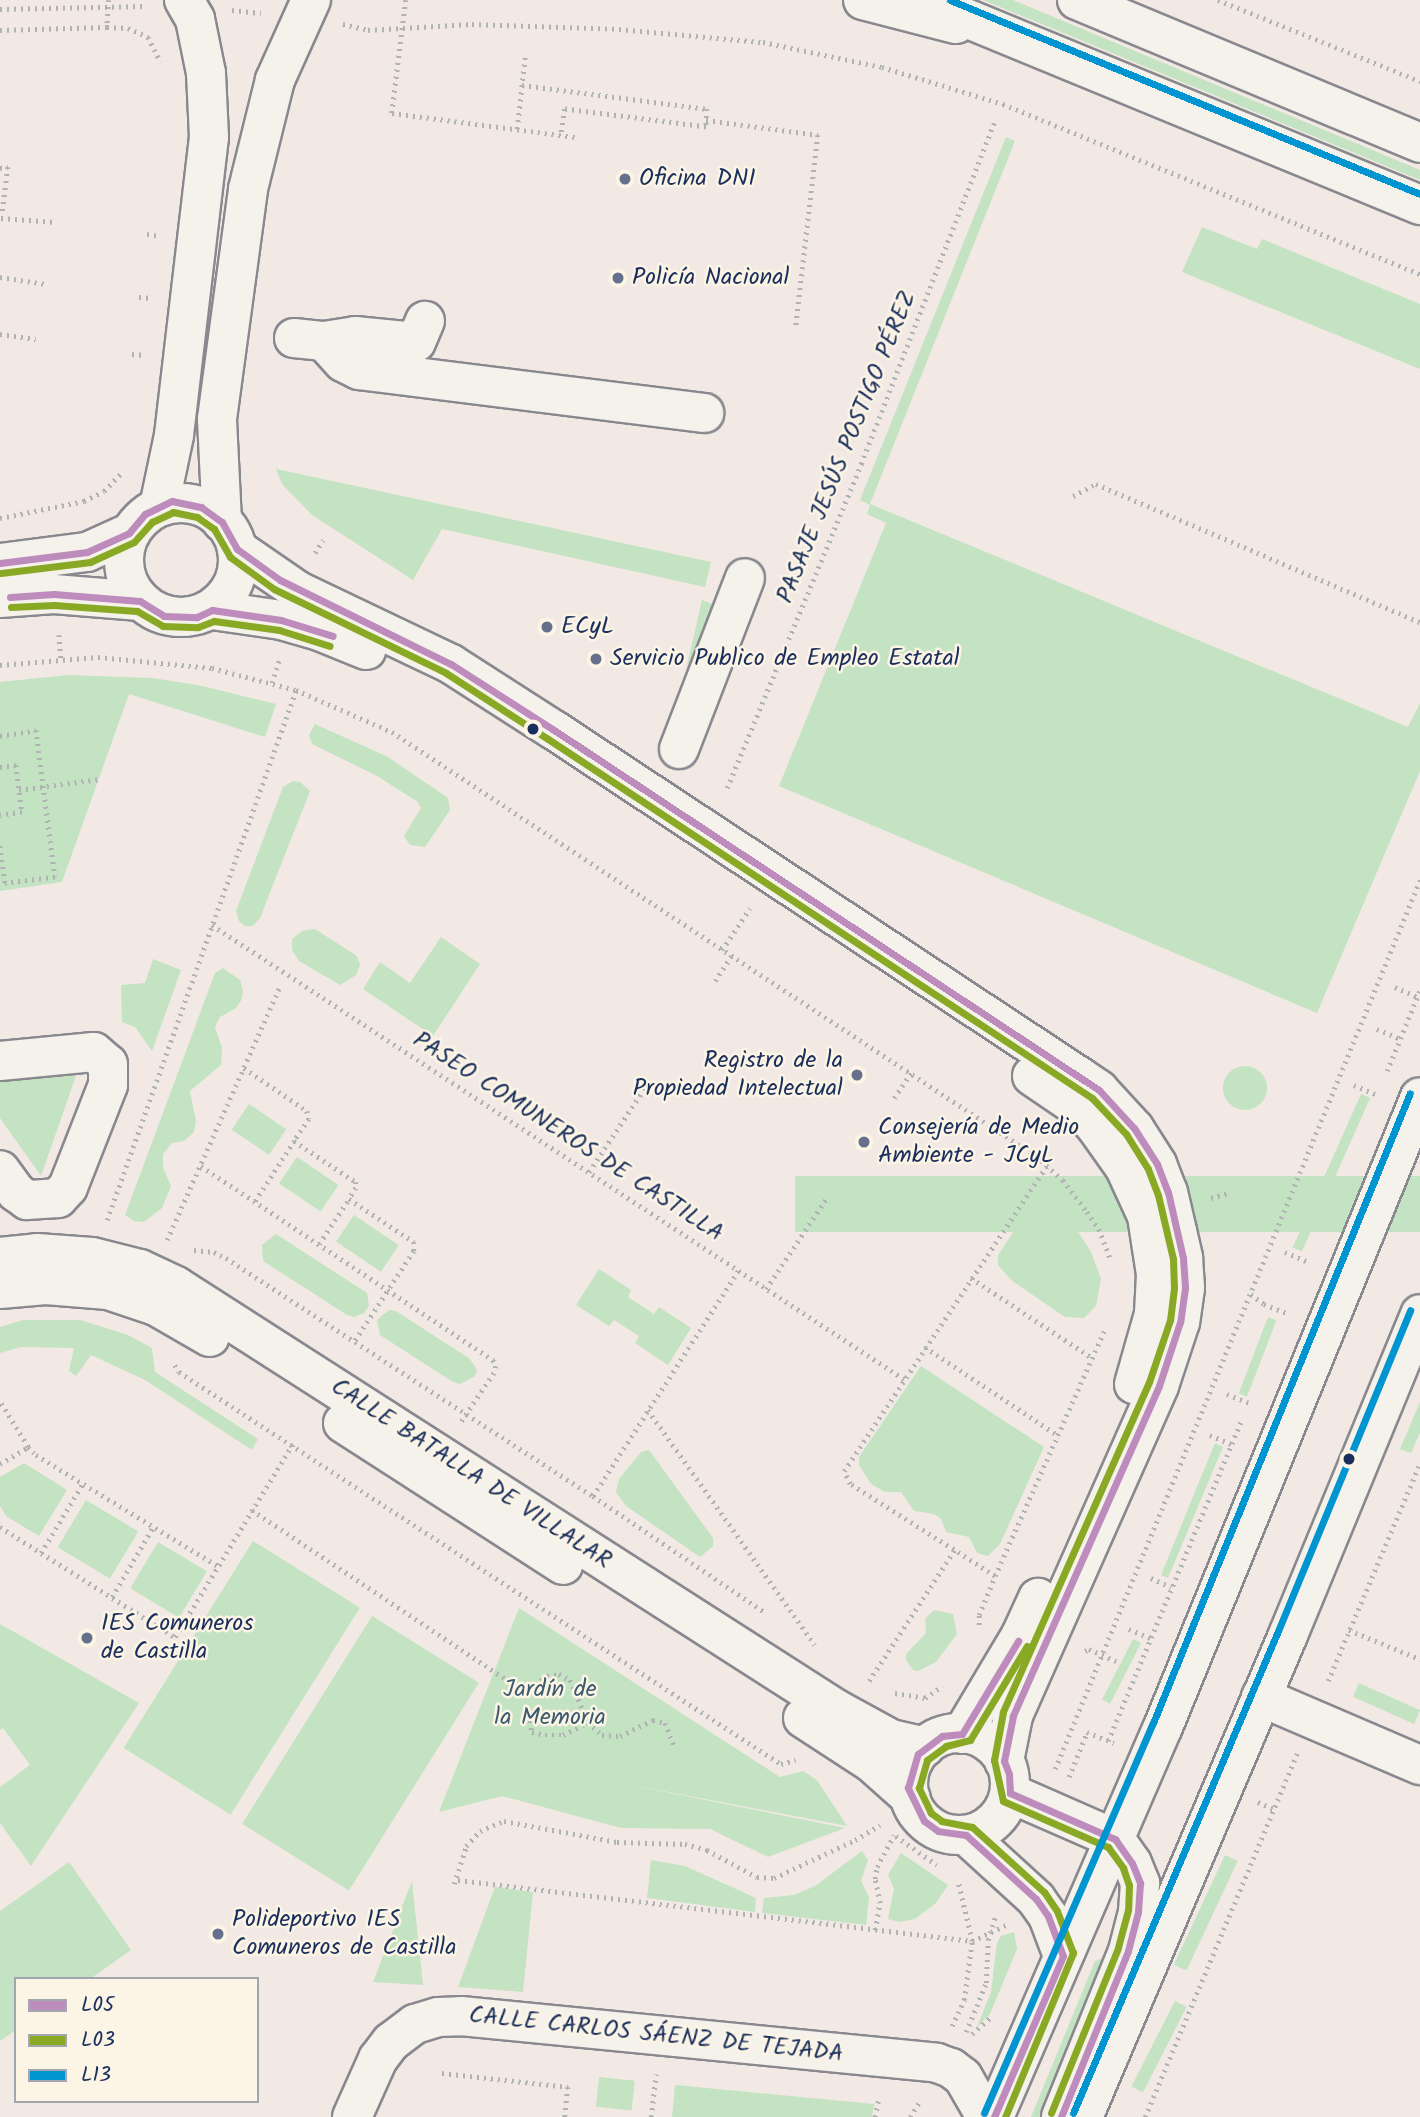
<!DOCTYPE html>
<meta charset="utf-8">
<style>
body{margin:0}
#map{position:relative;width:1420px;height:2117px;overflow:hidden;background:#f2e9e4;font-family:Kalam,sans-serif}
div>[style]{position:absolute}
.green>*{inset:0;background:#c4e3c2;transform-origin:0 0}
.round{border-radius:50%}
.path>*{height:4.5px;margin-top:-2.25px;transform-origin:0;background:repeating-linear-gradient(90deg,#b1b2b4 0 2px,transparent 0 7px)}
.roads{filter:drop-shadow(2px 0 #88888e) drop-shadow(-2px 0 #88888e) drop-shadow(0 2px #88888e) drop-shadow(0 -2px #88888e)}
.minor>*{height:38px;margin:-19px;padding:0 19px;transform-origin:19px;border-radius:19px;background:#f5f1eb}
.minor>.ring{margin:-19px;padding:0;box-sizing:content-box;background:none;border:38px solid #f5f1eb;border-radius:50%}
.major>*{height:38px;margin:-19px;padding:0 19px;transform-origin:19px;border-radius:19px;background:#f5f1eb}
.bus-1>*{height:7px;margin:-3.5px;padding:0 3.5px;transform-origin:3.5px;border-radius:3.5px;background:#bd8cbc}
.bus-2>*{height:7px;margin:-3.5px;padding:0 3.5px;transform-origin:3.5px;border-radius:3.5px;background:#89a924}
.bus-3>*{height:7px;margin:-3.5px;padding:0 3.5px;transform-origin:3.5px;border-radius:3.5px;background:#0094d1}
.dots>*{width:19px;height:19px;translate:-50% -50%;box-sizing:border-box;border:4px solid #fcf5e5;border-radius:50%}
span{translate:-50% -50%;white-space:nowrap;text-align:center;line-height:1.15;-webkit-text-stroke:5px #fcf5e5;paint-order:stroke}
.poi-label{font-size:24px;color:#1b2f5e}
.left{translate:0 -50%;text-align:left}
.right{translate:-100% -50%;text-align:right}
.street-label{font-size:24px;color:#1b2f5e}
.park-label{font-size:24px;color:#3c5b70}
.legend{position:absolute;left:14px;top:1977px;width:245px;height:126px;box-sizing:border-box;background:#fcf5e5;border:2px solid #a2a6af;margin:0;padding:9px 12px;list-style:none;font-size:21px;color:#1b2f5e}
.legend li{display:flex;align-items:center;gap:14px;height:35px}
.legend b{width:35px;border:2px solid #a2a6af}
</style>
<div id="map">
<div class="green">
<i style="clip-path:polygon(983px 0,1013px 0,1420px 170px,1420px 180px)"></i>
<i style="clip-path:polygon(1006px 137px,1015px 141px,870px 504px,1408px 727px,1420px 703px,1420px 771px,1317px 1013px,779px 786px,886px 523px,867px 514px,870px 505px,860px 500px)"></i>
<i style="clip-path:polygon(1202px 227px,1257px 249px,1262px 239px,1420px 304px,1420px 369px,1182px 272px)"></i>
<i style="clip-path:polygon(276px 469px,711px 562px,705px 587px,442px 529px,413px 580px,312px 515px,282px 484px)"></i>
<i style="clip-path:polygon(702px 600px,720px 607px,676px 714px)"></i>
<i style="clip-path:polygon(68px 675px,152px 678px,198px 685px,276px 704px,265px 737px,129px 694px,62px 882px,0 891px,0 682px)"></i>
<i style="clip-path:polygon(315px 724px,388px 757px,448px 798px,450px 810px,425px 847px,410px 845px,404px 836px,421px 808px,418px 802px,377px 776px,312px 744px,309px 735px)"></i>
<i style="clip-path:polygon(293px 781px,300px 782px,310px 791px,260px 918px,253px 926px,245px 926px,239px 921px,236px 911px,283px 787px)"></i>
<i style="clip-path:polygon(315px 929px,357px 956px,360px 965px,356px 975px,340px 985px,299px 961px,292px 950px,292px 939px,302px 931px)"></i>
<i style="clip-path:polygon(441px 937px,480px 964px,433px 1036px,363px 989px,380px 962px,410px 983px)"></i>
<i style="clip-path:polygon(153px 959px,181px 970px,152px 1051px,135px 1027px,122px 1022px,121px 985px,145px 983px)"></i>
<i style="clip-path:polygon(223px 968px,240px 980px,243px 990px,242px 999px,236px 1008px,220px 1017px,215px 1027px,222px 1048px,221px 1065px,190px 1091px,196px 1121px,194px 1132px,184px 1141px,172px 1143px,163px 1154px,163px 1168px,171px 1186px,162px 1208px,144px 1222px,134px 1221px,125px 1215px,215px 973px)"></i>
<i class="round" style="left:1223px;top:1066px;width:44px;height:44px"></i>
<i style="clip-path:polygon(77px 1073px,41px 1176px,0 1118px,0 1082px)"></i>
<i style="left:1361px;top:1094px;width:10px;height:168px;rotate:24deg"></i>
<i style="left:249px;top:1104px;width:45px;height:31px;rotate:34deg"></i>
<i style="left:297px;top:1157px;width:50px;height:32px;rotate:34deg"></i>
<i style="left:1420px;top:1176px;width:56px;height:625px;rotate:90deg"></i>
<i style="clip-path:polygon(1035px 1199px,1077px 1230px,1091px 1252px,1101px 1279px,1096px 1306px,1084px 1318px,1065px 1317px,1011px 1280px,998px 1265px,998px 1255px)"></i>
<i style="left:354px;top:1215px;width:54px;height:32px;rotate:34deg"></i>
<i style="clip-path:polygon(276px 1234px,367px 1293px,369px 1306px,364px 1313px,354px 1317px,347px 1315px,263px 1261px,262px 1245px)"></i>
<i style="clip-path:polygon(599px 1269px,631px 1290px,628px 1297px,654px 1314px,659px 1307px,691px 1328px,668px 1365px,635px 1343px,639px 1336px,614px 1320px,609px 1326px,576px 1305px)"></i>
<i style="clip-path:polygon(389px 1310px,396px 1311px,470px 1359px,477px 1370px,475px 1376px,460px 1384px,453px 1382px,380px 1335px,377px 1320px)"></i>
<i style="left:1268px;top:1317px;width:9px;height:82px;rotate:21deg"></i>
<i style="clip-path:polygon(23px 1320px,80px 1320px,128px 1335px,152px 1348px,155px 1372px,258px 1439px,252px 1450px,145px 1380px,91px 1355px,76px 1376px,69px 1371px,74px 1348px,21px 1347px,0 1353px,0 1327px)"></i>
<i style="clip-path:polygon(921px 1366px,1044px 1447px,1000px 1544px,988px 1556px,977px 1553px,969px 1537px,946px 1532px,941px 1519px,934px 1514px,914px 1511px,901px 1492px,885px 1492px,871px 1484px,859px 1465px,859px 1457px)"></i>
<i style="clip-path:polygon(1420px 1402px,1420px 1433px,1411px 1453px,1400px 1449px)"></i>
<i style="clip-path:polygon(1215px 1443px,1223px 1447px,1168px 1578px,1161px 1575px)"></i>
<i style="clip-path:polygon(649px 1450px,713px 1538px,713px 1546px,700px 1557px,626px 1506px,616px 1492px,619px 1479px,641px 1452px)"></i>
<i style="clip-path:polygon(24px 1463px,67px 1490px,39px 1536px,6px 1516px,0 1506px,0 1477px)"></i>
<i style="left:86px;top:1500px;width:61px;height:55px;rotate:31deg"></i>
<i style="left:253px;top:1541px;width:126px;height:244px;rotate:32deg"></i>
<i style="left:158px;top:1542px;width:57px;height:54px;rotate:31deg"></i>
<i style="clip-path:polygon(519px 1608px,780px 1777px,803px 1771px,817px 1780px,847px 1826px,621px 1783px,845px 1828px,768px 1857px,710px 1829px,621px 1828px,502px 1796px,439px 1812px)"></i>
<i style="clip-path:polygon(934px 1610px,953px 1614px,957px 1634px,936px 1662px,918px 1671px,913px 1670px,906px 1660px,906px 1654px,926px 1633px,925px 1619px)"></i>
<i style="left:372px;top:1616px;width:126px;height:245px;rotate:32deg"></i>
<i style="clip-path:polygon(0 1624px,139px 1703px,31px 1866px,0 1823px,0 1787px,30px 1765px,3px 1728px,0 1730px)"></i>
<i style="left:1133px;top:1639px;width:9px;height:68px;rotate:27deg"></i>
<i style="left:1359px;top:1683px;width:67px;height:15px;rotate:24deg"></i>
<i style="clip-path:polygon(862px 1851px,868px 1860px,861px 1881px,869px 1897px,866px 1925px,762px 1913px,764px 1898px,794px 1895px,815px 1886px)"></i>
<i style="clip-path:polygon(901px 1853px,948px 1885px,936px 1903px,915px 1919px,899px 1922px,888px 1919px,894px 1889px,888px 1875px)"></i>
<i style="left:1225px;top:1855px;width:14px;height:121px;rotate:25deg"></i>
<i style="clip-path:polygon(651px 1860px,685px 1866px,756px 1898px,755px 1912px,647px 1898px)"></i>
<i style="clip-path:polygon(69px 1862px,131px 1950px,90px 1979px,16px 1979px,16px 2030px,0 2041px,0 1911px)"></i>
<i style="clip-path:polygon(412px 1881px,423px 1985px,373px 1982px)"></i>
<i style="clip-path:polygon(495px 1887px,533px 1892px,523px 1992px,458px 1987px)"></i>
<i style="clip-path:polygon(1014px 1932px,1017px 1949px,990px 2014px,977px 2027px,991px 1992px,997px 1943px,1001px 1936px)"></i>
<i style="clip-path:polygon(1100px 1959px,1105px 1961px,1046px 2117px,1031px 2117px,1095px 1961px)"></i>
<i style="left:1175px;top:2001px;width:13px;height:96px;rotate:27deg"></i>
<i style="left:599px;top:2077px;width:36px;height:30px;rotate:6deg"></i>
<i style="clip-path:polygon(675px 2085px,874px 2104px,872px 2117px,672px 2117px)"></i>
</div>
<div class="path">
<i style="left:109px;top:0;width:27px;rotate:94deg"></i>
<i style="left:107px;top:27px;width:21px;rotate:3deg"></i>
<i style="left:128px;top:28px;width:22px;rotate:24deg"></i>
<i style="left:148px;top:37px;width:28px;rotate:63deg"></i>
<i style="left:406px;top:0;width:114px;rotate:97.1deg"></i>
<i style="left:392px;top:113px;width:185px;rotate:7.5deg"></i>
<i style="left:1218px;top:0;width:218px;rotate:21.9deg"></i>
<i style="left:0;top:9px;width:146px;rotate:-1.2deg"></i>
<i style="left:232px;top:10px;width:29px;rotate:6deg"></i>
<i style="left:343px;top:24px;width:26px;rotate:13deg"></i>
<i style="left:368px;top:30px;width:104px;rotate:-3.3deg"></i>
<i style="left:472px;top:24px;width:147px;rotate:1.9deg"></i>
<i style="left:619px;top:29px;width:145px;rotate:5.2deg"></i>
<i style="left:763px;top:42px;width:122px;rotate:11.9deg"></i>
<i style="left:882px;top:67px;width:127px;rotate:17deg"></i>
<i style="left:1003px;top:104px;width:450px;rotate:22.2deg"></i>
<i style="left:0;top:30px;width:107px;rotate:-1.6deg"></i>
<i style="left:522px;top:85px;width:187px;rotate:7.4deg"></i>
<i style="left:707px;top:109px;width:18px;rotate:93deg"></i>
<i style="left:706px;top:127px;width:142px;rotate:-172.7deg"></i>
<i style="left:565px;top:109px;width:26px;rotate:99deg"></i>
<i style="left:706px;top:120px;width:113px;rotate:7.6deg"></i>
<i style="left:818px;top:135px;width:192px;rotate:96.6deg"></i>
<i style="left:517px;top:129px;width:72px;rotate:-83.7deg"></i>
<i style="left:0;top:168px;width:8px;rotate:-7deg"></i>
<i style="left:8px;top:167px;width:49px;rotate:97deg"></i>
<i style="left:1px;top:218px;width:54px;rotate:4.2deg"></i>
<i style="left:147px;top:234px;width:11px;rotate:10deg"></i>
<i style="left:0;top:277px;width:47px;rotate:8.7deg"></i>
<i style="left:139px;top:297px;width:12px;rotate:5deg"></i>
<i style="left:0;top:334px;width:36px;rotate:8deg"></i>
<i style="left:132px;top:354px;width:13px;rotate:4deg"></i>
<i style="left:1073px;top:496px;width:26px;rotate:-28deg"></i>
<i style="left:1096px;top:484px;width:352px;rotate:23.1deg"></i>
<i style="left:0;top:518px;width:86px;rotate:-11.4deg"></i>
<i style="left:84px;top:501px;width:22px;rotate:-27deg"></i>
<i style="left:104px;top:491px;width:28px;rotate:-46deg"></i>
<i style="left:315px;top:553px;width:15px;rotate:-58deg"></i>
<i style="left:59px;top:635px;width:24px;rotate:85deg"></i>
<i style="left:0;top:665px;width:98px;rotate:-4.7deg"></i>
<i style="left:98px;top:657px;width:115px;rotate:5.5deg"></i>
<i style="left:212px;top:668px;width:87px;rotate:14.7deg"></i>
<i style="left:296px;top:690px;width:105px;rotate:23.6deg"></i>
<i style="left:392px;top:732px;width:771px;rotate:33.36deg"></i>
<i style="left:1036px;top:1156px;width:36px;rotate:42deg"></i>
<i style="left:1063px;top:1180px;width:40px;rotate:53deg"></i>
<i style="left:1087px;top:1212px;width:21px;rotate:55deg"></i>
<i style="left:1099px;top:1229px;width:34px;rotate:69deg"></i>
<i style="left:272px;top:683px;width:24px;rotate:-73deg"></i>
<i style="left:0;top:736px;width:36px;rotate:-9deg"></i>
<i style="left:36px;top:730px;width:148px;rotate:82.6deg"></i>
<i style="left:55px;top:877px;width:55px;rotate:172.7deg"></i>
<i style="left:0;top:767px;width:16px;rotate:-7deg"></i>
<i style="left:16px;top:765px;width:47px;rotate:82.7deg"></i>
<i style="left:22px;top:812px;width:22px;rotate:170deg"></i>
<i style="left:727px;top:788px;width:351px;rotate:-67.5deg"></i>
<i style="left:861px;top:464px;width:371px;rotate:-68.7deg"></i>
<i style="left:19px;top:790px;width:81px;rotate:-7.8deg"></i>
<i style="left:0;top:846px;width:37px;rotate:82deg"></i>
<i style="left:212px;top:925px;width:828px;rotate:33.27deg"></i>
<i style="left:722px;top:950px;width:50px;rotate:-56.3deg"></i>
<i style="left:715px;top:981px;width:30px;rotate:-57deg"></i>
<i style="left:1395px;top:987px;width:24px;rotate:24deg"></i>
<i style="left:1377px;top:1029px;width:25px;rotate:23deg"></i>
<i style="left:244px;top:1068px;width:76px;rotate:34.3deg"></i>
<i style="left:307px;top:1111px;width:8px;rotate:76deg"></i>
<i style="left:309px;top:1119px;width:27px;rotate:124deg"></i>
<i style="left:294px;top:1141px;width:74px;rotate:33.5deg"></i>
<i style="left:356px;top:1182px;width:6px;rotate:90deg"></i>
<i style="left:356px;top:1188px;width:13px;rotate:122deg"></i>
<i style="left:349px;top:1199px;width:78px;rotate:33.5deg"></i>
<i style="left:414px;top:1242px;width:9px;rotate:90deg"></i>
<i style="left:414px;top:1251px;width:108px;rotate:123.2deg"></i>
<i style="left:1387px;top:1071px;width:87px;rotate:-67.8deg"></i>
<i style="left:1354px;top:1085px;width:25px;rotate:23deg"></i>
<i style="left:894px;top:1098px;width:30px;rotate:-56deg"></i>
<i style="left:201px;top:1166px;width:351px;rotate:33.6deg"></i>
<i style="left:493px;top:1360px;width:7px;rotate:63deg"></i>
<i style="left:496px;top:1366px;width:7px;rotate:106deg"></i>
<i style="left:494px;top:1373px;width:61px;rotate:123.7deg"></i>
<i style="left:589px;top:1172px;width:100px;rotate:-56.5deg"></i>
<i style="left:1211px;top:1198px;width:17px;rotate:-17deg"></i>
<i style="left:255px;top:1201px;width:72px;rotate:-57deg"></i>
<i style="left:107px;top:1220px;width:563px;rotate:-70.37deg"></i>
<i style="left:167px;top:1240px;width:276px;rotate:-66deg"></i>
<i style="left:319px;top:1244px;width:54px;rotate:-56.3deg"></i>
<i style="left:194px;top:1250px;width:20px;rotate:6deg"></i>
<i style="left:214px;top:1252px;width:13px;rotate:27deg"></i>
<i style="left:226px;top:1258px;width:437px;rotate:33deg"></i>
<i style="left:593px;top:1496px;width:209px;rotate:34.1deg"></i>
<i style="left:1285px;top:1252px;width:25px;rotate:23deg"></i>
<i style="left:971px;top:1278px;width:147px;rotate:33.4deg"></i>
<i style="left:766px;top:1289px;width:112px;rotate:-56.3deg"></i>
<i style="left:1251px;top:1294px;width:16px;rotate:38deg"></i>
<i style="left:1264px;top:1304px;width:24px;rotate:22deg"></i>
<i style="left:925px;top:1347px;width:161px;rotate:33.6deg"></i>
<i style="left:175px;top:1365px;width:8px;rotate:60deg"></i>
<i style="left:179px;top:1372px;width:718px;rotate:33.07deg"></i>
<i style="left:781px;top:1764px;width:15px;rotate:-16deg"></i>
<i style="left:1227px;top:1394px;width:24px;rotate:22deg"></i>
<i style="left:648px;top:1410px;width:288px;rotate:54.6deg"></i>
<i style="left:1210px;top:1435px;width:23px;rotate:23deg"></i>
<i style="left:28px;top:1447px;width:11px;rotate:45deg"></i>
<i style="left:36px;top:1455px;width:213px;rotate:31.4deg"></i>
<i style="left:0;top:1464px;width:33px;rotate:-31deg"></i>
<i style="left:28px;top:1447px;width:53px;rotate:-121.9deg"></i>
<i style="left:593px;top:1496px;width:268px;rotate:-57.2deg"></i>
<i style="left:252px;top:1510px;width:319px;rotate:33.7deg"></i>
<i style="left:517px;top:1687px;width:18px;rotate:-6deg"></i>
<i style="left:535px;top:1685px;width:15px;rotate:-37deg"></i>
<i style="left:547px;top:1676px;width:12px;rotate:-9deg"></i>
<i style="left:559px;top:1674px;width:13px;rotate:29deg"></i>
<i style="left:570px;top:1680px;width:46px;rotate:66.8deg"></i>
<i style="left:588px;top:1722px;width:19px;rotate:43deg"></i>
<i style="left:602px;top:1735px;width:18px;rotate:3deg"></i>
<i style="left:620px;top:1736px;width:37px;rotate:-26deg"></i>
<i style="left:653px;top:1720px;width:12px;rotate:14deg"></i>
<i style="left:665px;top:1723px;width:27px;rotate:68deg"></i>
<i style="left:0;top:1527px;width:207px;rotate:32.2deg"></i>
<i style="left:175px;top:1637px;width:226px;rotate:-58.6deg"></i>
<i style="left:41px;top:1553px;width:82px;rotate:-59deg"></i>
<i style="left:995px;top:1576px;width:172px;rotate:-147.6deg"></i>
<i style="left:850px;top:1484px;width:14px;rotate:-115deg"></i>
<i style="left:844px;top:1471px;width:366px;rotate:-56.4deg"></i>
<i style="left:1151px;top:1578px;width:22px;rotate:24deg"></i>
<i style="left:112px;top:1597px;width:81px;rotate:-59.6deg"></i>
<i style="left:979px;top:1625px;width:10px;rotate:-90deg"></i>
<i style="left:979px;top:1615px;width:42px;rotate:-67.7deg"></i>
<i style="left:995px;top:1576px;width:268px;rotate:-66deg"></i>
<i style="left:1129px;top:1629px;width:23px;rotate:23deg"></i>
<i style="left:1349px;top:1630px;width:77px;rotate:22.2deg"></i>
<i style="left:1085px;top:1651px;width:4px;rotate:-27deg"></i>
<i style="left:1089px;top:1649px;width:30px;rotate:24deg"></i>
<i style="left:869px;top:1681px;width:158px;rotate:-56.9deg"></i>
<i style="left:1328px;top:1681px;width:237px;rotate:-67.1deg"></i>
<i style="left:895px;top:1693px;width:30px;rotate:9deg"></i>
<i style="left:925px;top:1698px;width:21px;rotate:-35deg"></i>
<i style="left:530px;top:1714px;width:18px;rotate:84deg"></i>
<i style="left:532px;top:1732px;width:13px;rotate:13deg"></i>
<i style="left:545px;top:1735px;width:18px"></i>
<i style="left:563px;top:1735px;width:28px;rotate:-27deg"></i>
<i style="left:1108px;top:1741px;width:346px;rotate:-67.4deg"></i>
<i style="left:1055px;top:1769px;width:961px;rotate:-67.68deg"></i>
<i style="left:1069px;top:1777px;width:48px;rotate:-68.2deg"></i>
<i style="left:1087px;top:1732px;width:29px;rotate:22deg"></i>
<i style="left:1258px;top:1802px;width:17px;rotate:24deg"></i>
<i style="left:896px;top:1836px;width:50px;rotate:35.3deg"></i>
<i style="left:458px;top:1880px;width:518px;rotate:6.77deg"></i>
<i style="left:972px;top:1941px;width:40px;rotate:-25deg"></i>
<i style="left:454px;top:1884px;width:40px;rotate:-72deg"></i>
<i style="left:466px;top:1846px;width:21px;rotate:-47deg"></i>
<i style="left:480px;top:1831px;width:26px;rotate:-23deg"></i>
<i style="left:504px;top:1821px;width:115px;rotate:10.5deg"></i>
<i style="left:617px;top:1842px;width:68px;rotate:1.7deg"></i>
<i style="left:685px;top:1844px;width:23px;rotate:15deg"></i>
<i style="left:707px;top:1850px;width:57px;rotate:28.4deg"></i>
<i style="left:757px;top:1877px;width:17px;rotate:3deg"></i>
<i style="left:774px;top:1878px;width:89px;rotate:-25.1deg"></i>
<i style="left:855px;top:1840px;width:29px;rotate:-31deg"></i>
<i style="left:875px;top:1930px;width:27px;rotate:-80deg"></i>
<i style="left:880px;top:1903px;width:25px;rotate:-102deg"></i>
<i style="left:875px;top:1879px;width:12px;rotate:-81deg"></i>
<i style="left:877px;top:1867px;width:36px;rotate:-62deg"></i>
<i style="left:952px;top:2026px;width:29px;rotate:-65deg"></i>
<i style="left:964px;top:2000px;width:60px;rotate:-82.3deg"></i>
<i style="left:972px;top:1941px;width:61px;rotate:-103.3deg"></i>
<i style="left:966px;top:2032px;width:53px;rotate:-67.8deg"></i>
<i style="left:986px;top:1983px;width:43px;rotate:-87.3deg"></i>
<i style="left:988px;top:1940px;width:24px;rotate:-73deg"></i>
<i style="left:972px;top:2034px;width:25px;rotate:-42deg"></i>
<i style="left:442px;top:2073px;width:127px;rotate:6.3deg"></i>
<i style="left:568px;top:2087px;width:30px;rotate:96deg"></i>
<i style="left:651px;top:2117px;width:43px;rotate:-83.4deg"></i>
<i style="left:875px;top:2117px;width:20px;rotate:-79deg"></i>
<i style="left:910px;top:2117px;width:19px;rotate:-58deg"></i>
<i style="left:1145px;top:2117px;width:394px;rotate:-67.3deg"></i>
</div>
<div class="roads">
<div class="minor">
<i style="left:863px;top:0;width:96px;rotate:14.5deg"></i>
<i style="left:294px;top:338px;width:30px;rotate:6deg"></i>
<i style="left:324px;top:341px;width:31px;rotate:-9deg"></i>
<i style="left:355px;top:336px;width:61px;rotate:5.6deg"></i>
<i style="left:416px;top:342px;width:23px;rotate:-67deg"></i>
<i style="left:324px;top:341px;width:28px;rotate:48deg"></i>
<i style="left:343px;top:362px;width:18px;rotate:27deg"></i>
<i style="left:359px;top:370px;width:348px;rotate:7.1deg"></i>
<i class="ring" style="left:124px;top:503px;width:76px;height:76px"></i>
<i style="left:159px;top:507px;width:74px;rotate:-78.2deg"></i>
<i style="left:174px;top:435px;width:300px;rotate:-83.3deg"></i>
<i style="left:209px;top:137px;width:64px;rotate:-92.7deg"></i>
<i style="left:206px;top:73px;width:55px;rotate:-101.5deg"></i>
<i style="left:195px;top:19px;width:22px;rotate:-120deg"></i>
<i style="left:222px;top:522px;width:103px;rotate:-92.8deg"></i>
<i style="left:217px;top:419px;width:232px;rotate:-82.3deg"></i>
<i style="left:248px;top:189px;width:112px;rotate:-76.1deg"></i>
<i style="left:275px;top:80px;width:88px;rotate:-65.8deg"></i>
<i style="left:237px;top:549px;width:74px;rotate:34.5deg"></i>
<i style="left:298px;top:591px;width:170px;rotate:25.5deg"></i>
<i style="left:451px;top:664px;width:122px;rotate:32.7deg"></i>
<i style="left:554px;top:730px;width:630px;rotate:33.41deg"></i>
<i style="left:1080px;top:1077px;width:23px;rotate:34deg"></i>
<i style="left:1099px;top:1090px;width:52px;rotate:47.4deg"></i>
<i style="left:1134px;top:1128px;width:43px;rotate:57.4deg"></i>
<i style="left:1157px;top:1164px;width:30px;rotate:69deg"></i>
<i style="left:1168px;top:1192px;width:40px;rotate:77deg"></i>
<i style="left:1177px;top:1231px;width:28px;rotate:77deg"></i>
<i style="left:1183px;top:1258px;width:30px;rotate:86deg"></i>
<i style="left:1185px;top:1288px;width:34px;rotate:98deg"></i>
<i style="left:1180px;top:1322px;width:67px;rotate:108.2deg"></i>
<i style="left:1159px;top:1386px;width:361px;rotate:113.9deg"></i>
<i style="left:1013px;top:1716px;width:46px;rotate:101.3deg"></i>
<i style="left:0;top:563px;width:88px;rotate:-7.2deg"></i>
<i style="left:87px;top:552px;width:46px;rotate:-24.3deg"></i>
<i style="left:0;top:598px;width:54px;rotate:-4.2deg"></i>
<i style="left:54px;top:594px;width:86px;rotate:4.7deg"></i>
<i style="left:212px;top:610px;width:70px;rotate:8.2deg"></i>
<i style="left:281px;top:620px;width:40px;rotate:16deg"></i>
<i style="left:319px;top:631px;width:51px;rotate:22deg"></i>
<i style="left:679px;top:749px;width:183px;rotate:-68.9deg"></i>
<i style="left:0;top:1061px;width:94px;rotate:-5.5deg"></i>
<i style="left:94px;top:1052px;width:18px;rotate:41deg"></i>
<i style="left:108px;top:1064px;width:21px;rotate:90deg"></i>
<i style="left:108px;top:1085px;width:110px;rotate:111.4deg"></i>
<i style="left:68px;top:1187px;width:15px;rotate:132deg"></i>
<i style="left:58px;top:1198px;width:31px;rotate:176deg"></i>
<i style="left:27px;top:1200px;width:14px;rotate:-144deg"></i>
<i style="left:16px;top:1192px;width:27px;rotate:-126deg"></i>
<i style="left:1032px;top:1076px;width:57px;rotate:34.2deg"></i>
<i style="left:1079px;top:1108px;width:25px;rotate:48deg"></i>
<i style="left:1096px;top:1127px;width:50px;rotate:54.7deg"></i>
<i style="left:1125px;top:1168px;width:53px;rotate:65.4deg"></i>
<i style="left:1147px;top:1216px;width:59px;rotate:81.2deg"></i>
<i style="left:1156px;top:1274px;width:40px;rotate:92.9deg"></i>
<i style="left:1154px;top:1314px;width:73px;rotate:105.9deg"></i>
<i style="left:0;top:1257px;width:37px;rotate:-6deg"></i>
<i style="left:37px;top:1253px;width:55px;rotate:4.2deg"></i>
<i style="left:92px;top:1257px;width:49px;rotate:14deg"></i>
<i style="left:140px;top:1269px;width:40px;rotate:25deg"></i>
<i style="left:176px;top:1286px;width:784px;rotate:32.66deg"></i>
<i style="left:836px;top:1709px;width:63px;rotate:28.6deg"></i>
<i style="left:891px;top:1739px;width:35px;rotate:13deg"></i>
<i style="left:0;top:1289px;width:46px;rotate:-5deg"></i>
<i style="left:46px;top:1285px;width:62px;rotate:4.6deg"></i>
<i style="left:108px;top:1290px;width:51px;rotate:18.4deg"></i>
<i style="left:156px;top:1306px;width:62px;rotate:29.9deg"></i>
<i style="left:343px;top:1423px;width:262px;rotate:32.8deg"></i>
<i style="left:1261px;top:1697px;width:173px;rotate:23.2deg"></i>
<i style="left:803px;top:1718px;width:82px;rotate:33.1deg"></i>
<i style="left:872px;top:1763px;width:52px;rotate:41.9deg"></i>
<i class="ring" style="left:908px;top:1733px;width:64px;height:64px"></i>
<i style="left:962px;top:1734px;width:115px;rotate:-59.2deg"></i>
<i style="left:1021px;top:1635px;width:41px;rotate:-65.3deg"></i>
<i style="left:1010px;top:1793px;width:115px;rotate:23.7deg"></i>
<i style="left:1115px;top:1839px;width:29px;rotate:55deg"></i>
<i style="left:1132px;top:1863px;width:22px;rotate:68deg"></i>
<i style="left:1140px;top:1883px;width:29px;rotate:94deg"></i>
<i style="left:1138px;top:1912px;width:40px;rotate:104.4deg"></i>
<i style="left:1128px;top:1951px;width:179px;rotate:112deg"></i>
<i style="left:966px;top:1835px;width:95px;rotate:42.4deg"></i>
<i style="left:1036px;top:1899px;width:21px;rotate:55deg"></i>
<i style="left:1048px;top:1916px;width:43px;rotate:69.4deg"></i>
<i style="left:352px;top:2117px;width:64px;rotate:-65.9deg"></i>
<i style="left:378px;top:2059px;width:21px;rotate:-53deg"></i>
<i style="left:391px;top:2042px;width:30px;rotate:-37deg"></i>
<i style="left:415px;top:2024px;width:24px;rotate:-17deg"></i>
<i style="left:438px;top:2017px;width:23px;rotate:-2deg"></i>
<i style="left:461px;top:2016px;width:478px;rotate:5.6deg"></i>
<i style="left:937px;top:2063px;width:15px;rotate:20deg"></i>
<i style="left:951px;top:2068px;width:15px;rotate:37deg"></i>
<i style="left:963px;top:2077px;width:46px;rotate:60.1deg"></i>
</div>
<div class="major">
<i style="left:922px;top:0;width:539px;rotate:22.37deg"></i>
<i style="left:1077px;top:0;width:372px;rotate:22.6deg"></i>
<i style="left:994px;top:2117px;width:425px;rotate:-66.6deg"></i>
<i style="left:1163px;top:1727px;width:680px;rotate:-67.81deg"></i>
<i style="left:1083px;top:2117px;width:524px;rotate:-66.96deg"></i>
<i style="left:1288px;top:1635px;width:347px;rotate:-67.6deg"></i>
</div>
</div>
<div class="bus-1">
<i style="left:0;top:563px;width:88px;rotate:-7.2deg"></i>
<i style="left:87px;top:552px;width:46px;rotate:-24.3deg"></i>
<i style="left:129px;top:533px;width:25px;rotate:-50deg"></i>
<i style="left:145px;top:514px;width:30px;rotate:-26deg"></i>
<i style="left:172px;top:501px;width:30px;rotate:12deg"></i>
<i style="left:201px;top:507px;width:26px;rotate:36deg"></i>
<i style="left:222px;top:522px;width:31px;rotate:61deg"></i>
<i style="left:237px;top:549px;width:53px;rotate:35.8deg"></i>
<i style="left:280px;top:580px;width:191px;rotate:26.2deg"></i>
<i style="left:451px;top:664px;width:122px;rotate:32.7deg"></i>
<i style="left:554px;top:730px;width:653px;rotate:33.45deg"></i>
<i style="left:1099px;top:1090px;width:52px;rotate:47.4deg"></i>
<i style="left:1134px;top:1128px;width:43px;rotate:57.4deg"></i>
<i style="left:1157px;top:1164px;width:30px;rotate:69deg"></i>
<i style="left:1168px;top:1192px;width:68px;rotate:77.2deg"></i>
<i style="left:1183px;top:1258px;width:30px;rotate:86deg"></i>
<i style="left:1185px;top:1288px;width:34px;rotate:98deg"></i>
<i style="left:1180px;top:1322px;width:67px;rotate:108.2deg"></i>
<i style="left:1159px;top:1386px;width:361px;rotate:113.9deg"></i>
<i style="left:1013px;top:1716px;width:46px;rotate:101.3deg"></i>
<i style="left:1004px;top:1761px;width:14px;rotate:69deg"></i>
<i style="left:1009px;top:1774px;width:19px;rotate:87deg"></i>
<i style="left:1010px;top:1793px;width:115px;rotate:23.7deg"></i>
<i style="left:1115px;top:1839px;width:29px;rotate:55deg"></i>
<i style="left:1132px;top:1863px;width:22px;rotate:68deg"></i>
<i style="left:1140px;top:1883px;width:29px;rotate:94deg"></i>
<i style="left:1138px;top:1912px;width:40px;rotate:104.4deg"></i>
<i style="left:1128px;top:1951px;width:179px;rotate:112deg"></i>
<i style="left:10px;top:597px;width:44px;rotate:-3.9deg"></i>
<i style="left:54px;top:594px;width:86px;rotate:4.7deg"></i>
<i style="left:140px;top:601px;width:28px;rotate:32deg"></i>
<i style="left:164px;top:616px;width:33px;rotate:2deg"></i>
<i style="left:197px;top:617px;width:17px;rotate:-25deg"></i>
<i style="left:212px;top:610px;width:70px;rotate:8.2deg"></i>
<i style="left:281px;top:620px;width:54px;rotate:17.1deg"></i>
<i style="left:994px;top:2117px;width:175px;rotate:-66.8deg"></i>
<i style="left:1063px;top:1956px;width:43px;rotate:-110.6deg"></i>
<i style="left:1048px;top:1916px;width:21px;rotate:-125deg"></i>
<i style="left:1036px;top:1899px;width:95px;rotate:-137.6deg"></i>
<i style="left:966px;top:1835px;width:28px;rotate:-172deg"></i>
<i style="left:938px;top:1831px;width:17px;rotate:-144deg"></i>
<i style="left:924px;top:1821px;width:37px;rotate:-116deg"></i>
<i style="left:908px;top:1788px;width:35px;rotate:-74deg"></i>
<i style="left:918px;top:1754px;width:30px;rotate:-37deg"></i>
<i style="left:942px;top:1736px;width:20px;rotate:-6deg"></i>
<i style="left:962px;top:1734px;width:109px;rotate:-58.9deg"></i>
</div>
<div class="bus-2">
<i style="left:1px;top:573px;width:90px;rotate:-7deg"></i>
<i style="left:90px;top:562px;width:48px;rotate:-24.4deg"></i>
<i style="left:134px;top:542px;width:27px;rotate:-48deg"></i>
<i style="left:152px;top:522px;width:23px;rotate:-25deg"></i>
<i style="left:173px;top:512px;width:25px;rotate:12deg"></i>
<i style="left:197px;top:517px;width:21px;rotate:35deg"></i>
<i style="left:214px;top:529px;width:32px;rotate:60deg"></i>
<i style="left:230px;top:557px;width:54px;rotate:36deg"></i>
<i style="left:274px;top:589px;width:191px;rotate:26deg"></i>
<i style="left:446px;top:673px;width:121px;rotate:32.9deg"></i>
<i style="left:548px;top:739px;width:652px;rotate:33.42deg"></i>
<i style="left:1092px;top:1098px;width:50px;rotate:46.6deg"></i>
<i style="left:1126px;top:1134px;width:41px;rotate:57.8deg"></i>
<i style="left:1148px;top:1169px;width:28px;rotate:69deg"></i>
<i style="left:1158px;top:1195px;width:66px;rotate:76.8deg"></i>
<i style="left:1173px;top:1259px;width:29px;rotate:88deg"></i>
<i style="left:1174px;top:1288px;width:32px;rotate:97deg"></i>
<i style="left:1170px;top:1320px;width:65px;rotate:108.7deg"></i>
<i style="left:1149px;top:1382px;width:361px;rotate:113.9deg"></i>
<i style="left:1003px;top:1712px;width:49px;rotate:100.6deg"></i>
<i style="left:994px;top:1760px;width:42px;rotate:77.6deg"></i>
<i style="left:1003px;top:1801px;width:115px;rotate:23.7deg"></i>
<i style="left:1108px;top:1847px;width:26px;rotate:54deg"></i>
<i style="left:1123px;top:1868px;width:18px;rotate:71deg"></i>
<i style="left:1129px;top:1885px;width:25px;rotate:92deg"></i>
<i style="left:1128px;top:1910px;width:39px;rotate:105deg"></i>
<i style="left:1118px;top:1948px;width:178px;rotate:112.1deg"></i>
<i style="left:11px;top:607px;width:43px;rotate:-2.7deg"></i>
<i style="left:54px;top:605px;width:83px;rotate:4.1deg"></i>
<i style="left:137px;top:611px;width:30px;rotate:30deg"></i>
<i style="left:163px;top:626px;width:35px;rotate:2deg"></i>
<i style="left:198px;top:627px;width:17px;rotate:-21deg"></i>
<i style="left:214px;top:621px;width:66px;rotate:7.9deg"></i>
<i style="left:279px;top:630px;width:53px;rotate:17.4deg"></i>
<i style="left:1005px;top:2117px;width:178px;rotate:-67.5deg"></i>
<i style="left:1073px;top:1953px;width:45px;rotate:-110.9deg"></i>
<i style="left:1057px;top:1911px;width:23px;rotate:-124deg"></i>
<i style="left:1044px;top:1892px;width:97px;rotate:-137.9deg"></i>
<i style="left:972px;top:1827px;width:31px;rotate:-169deg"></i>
<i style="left:942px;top:1821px;width:14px;rotate:-144deg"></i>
<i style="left:931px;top:1813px;width:28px;rotate:-116deg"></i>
<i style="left:919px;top:1788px;width:29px;rotate:-74deg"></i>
<i style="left:927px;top:1760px;width:24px;rotate:-36deg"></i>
<i style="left:946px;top:1746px;width:25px;rotate:-14deg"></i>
<i style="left:970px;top:1740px;width:110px;rotate:-58.8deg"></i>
</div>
<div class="bus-3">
<i style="left:950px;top:0;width:508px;rotate:22.43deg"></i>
<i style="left:984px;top:2113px;width:425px;rotate:-66.6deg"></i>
<i style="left:1153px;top:1723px;width:680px;rotate:-67.81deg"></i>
<i style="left:1073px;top:2113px;width:524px;rotate:-66.96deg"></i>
<i style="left:1278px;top:1631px;width:347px;rotate:-67.6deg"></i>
</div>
<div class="dots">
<i style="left:625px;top:179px;background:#66708d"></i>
<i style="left:618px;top:278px;background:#66708d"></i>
<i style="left:547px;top:627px;background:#66708d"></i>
<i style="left:596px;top:659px;background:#66708d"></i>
<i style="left:533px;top:729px;background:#1b2f5e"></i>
<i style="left:857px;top:1075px;background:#66708d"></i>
<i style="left:864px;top:1142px;background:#66708d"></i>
<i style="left:1349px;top:1459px;background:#1b2f5e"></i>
<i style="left:87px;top:1638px;background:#66708d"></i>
<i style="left:218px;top:1934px;background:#66708d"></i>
</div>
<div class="poi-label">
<span class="left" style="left:639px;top:179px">Oficina DNI</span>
<span class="left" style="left:632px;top:278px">Policía Nacional</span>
<span class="left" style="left:561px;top:627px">ECyL</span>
<span class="left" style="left:610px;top:659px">Servicio Publico de Empleo Estatal</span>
<span class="right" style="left:843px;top:1075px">Registro de la<br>Propiedad Intelectual</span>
<span class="left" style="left:878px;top:1142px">Consejería de Medio<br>Ambiente - JCyL</span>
<span class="left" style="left:101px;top:1638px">IES Comuneros<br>de Castilla</span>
<span class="left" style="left:232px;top:1934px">Polideportivo IES<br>Comuneros de Castilla</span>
</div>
<div class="street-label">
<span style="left:847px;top:447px;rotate:-68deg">PASAJE JESÚS POSTIGO PÉREZ</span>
<span style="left:568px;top:1137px;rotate:33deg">PASEO COMUNEROS DE CASTILLA</span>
<span style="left:471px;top:1474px;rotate:33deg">CALLE BATALLA DE VILLALAR</span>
<span style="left:656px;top:2035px;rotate:6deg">CALLE CARLOS SÁENZ DE TEJADA</span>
</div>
<div class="park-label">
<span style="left:550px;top:1704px">Jardín de<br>la Memoria</span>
</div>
<ul class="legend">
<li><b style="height:9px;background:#bd8cbc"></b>L05</li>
<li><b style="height:9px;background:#89a924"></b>L03</li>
<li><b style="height:9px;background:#0094d1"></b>L13</li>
</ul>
</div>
